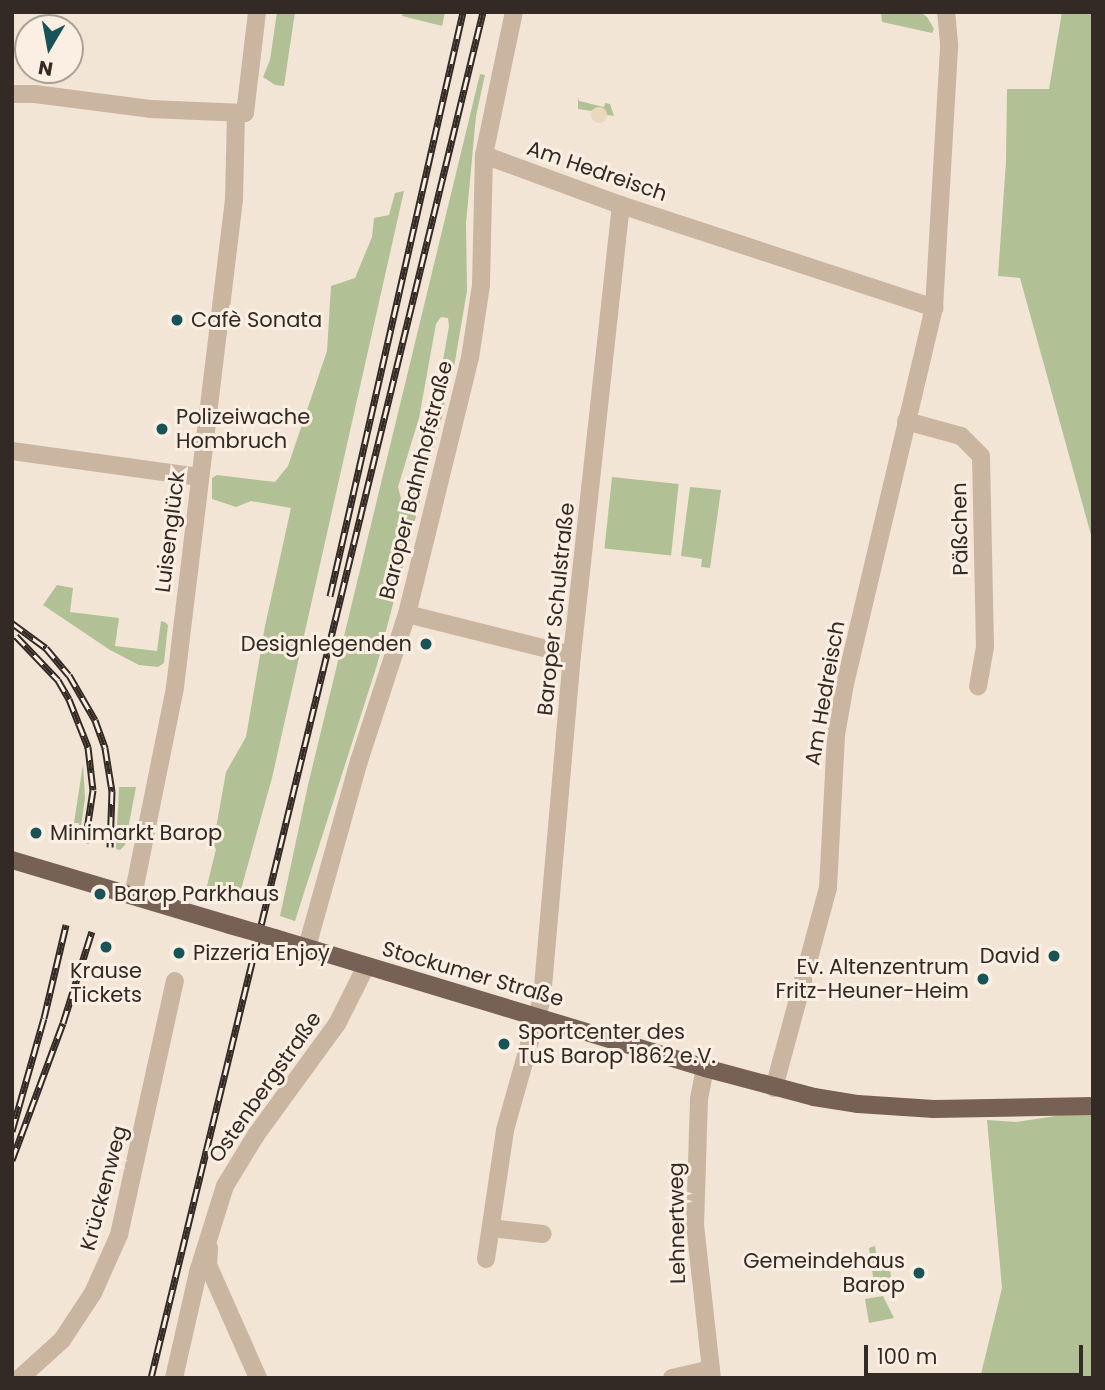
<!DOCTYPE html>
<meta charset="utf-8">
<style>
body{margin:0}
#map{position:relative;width:1105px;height:1390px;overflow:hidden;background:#f2e5d6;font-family:Poppins,sans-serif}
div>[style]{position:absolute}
.green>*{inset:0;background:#b2c195;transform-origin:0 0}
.plaza>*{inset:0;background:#ebd7bc}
.round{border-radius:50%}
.minor>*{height:18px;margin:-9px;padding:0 9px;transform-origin:9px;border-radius:9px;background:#cab5a1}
.major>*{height:18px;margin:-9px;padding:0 9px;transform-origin:9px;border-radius:9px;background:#776154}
.rail>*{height:7px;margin-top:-3.5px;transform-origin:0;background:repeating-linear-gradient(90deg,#faefe2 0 13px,#342a25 0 26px);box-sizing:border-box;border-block:2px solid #342a25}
.major-bridge>*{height:18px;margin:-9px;padding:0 9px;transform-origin:9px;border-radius:9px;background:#776154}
.dots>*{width:19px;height:19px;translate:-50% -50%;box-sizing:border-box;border:4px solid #faefe2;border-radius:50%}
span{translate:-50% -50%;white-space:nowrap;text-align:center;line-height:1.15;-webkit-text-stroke:6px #faefe2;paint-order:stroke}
.street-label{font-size:21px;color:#342a25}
.poi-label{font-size:21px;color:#342a25}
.left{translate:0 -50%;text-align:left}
.right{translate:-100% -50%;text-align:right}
.frame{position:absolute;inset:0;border:14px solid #342a25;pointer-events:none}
.north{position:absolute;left:14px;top:14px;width:70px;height:70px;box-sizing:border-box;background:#faefe2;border:2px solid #aba096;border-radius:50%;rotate:190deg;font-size:19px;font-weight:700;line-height:28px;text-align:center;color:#342a25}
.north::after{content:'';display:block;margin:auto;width:24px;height:32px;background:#185358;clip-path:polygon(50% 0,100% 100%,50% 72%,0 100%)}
.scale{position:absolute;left:864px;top:1345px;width:219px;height:32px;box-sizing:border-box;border:4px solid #342a25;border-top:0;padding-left:9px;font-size:21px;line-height:24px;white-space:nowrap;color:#342a25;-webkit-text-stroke:5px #faefe2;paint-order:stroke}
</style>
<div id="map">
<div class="green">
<i style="clip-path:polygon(277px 12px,295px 12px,284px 86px,275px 85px,263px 77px,270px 60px)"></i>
<i style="clip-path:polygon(403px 12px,445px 12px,442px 26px,402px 16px)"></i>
<i style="clip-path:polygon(881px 12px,920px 12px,927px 17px,934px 29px,932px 33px,882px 22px)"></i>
<i style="clip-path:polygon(1062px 12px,1093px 12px,1093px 542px,1020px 278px,998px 276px,1006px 161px,1007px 89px,1049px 89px)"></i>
<i style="clip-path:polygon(480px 74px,485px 75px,476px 116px,466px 223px,467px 291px,453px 373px,447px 377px,441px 372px,449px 326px,448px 318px,441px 317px,436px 324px,419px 418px,398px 487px,402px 502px,411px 501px,435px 400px,443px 398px,445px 406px,377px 665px,295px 921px,280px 916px,308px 785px)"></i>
<i style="clip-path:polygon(578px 97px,579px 101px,604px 107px,605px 103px,610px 104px,614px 116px,607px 115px,599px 107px,591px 111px,578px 109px)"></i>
<i style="clip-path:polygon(404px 191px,272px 778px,237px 904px,205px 894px,216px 849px,213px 845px,226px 772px,246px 737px,265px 626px,291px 508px,251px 501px,236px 507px,212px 499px,212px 478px,217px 475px,275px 482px,288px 466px,327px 351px,331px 286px,355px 278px,372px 237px,374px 218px,389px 215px,395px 193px)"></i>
<i style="left:612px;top:477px;width:67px;height:72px;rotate:6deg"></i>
<i style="clip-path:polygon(690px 487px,721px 490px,710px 568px,701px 567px,702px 559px,681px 556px)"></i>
<i style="clip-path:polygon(57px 585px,73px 588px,70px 612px,119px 618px,115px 646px,157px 651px,161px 621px,165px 622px,168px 625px,164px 663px,158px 667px,139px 665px,110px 650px,43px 605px)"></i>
<i style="clip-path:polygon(83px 764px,85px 798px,79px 840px,73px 835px,74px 830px,78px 831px,79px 823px,74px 823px)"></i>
<i style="clip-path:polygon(119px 787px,136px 787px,125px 845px,120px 850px,116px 849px)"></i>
<i style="clip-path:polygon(1062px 1115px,1093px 1115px,1093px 1378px,980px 1378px,1002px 1288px,987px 1120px,1016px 1122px)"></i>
<i style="clip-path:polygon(875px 1246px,877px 1260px,888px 1258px,893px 1289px,875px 1291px,869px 1248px)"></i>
<i style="clip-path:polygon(883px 1296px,894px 1318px,869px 1323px,865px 1299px)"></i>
</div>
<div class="plaza">
<i class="round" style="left:591px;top:107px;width:16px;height:16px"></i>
</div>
<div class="minor">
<i style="left:12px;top:94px;width:23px"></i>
<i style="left:35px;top:94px;width:116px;rotate:7.4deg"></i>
<i style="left:150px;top:109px;width:95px;rotate:2.4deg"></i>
<i style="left:245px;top:113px;width:102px;rotate:-83.2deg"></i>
<i style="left:484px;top:155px;width:146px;rotate:20.1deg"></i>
<i style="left:621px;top:205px;width:330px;rotate:18.2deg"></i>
<i style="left:906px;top:421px;width:57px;rotate:15.3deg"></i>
<i style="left:961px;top:436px;width:28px;rotate:45deg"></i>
<i style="left:981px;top:456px;width:191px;rotate:88.8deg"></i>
<i style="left:985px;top:647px;width:40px;rotate:100deg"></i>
<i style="left:12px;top:451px;width:189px;rotate:7.9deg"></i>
<i style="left:407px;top:614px;width:170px;rotate:14deg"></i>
<i style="left:133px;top:896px;width:213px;rotate:-78.6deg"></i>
<i style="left:175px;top:687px;width:491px;rotate:-83.1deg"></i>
<i style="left:234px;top:200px;width:87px;rotate:-88.7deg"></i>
<i style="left:307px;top:947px;width:193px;rotate:-74.4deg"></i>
<i style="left:359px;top:761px;width:155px;rotate:-71.9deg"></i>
<i style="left:407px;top:614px;width:264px;rotate:-76.2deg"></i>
<i style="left:470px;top:358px;width:74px;rotate:-81.4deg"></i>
<i style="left:481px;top:285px;width:130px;rotate:-88.7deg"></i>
<i style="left:484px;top:155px;width:146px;rotate:-78.2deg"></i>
<i style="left:705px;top:1068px;width:32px;rotate:101deg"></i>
<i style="left:699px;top:1099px;width:126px;rotate:91.8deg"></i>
<i style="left:695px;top:1225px;width:154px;rotate:83.7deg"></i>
<i style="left:774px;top:1088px;width:207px;rotate:-74.9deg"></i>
<i style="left:828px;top:888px;width:153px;rotate:-87deg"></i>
<i style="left:836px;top:735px;width:52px;rotate:-80deg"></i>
<i style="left:845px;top:684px;width:386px;rotate:-76.7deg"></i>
<i style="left:934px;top:308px;width:264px;rotate:-86.7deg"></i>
<i style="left:949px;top:44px;width:32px;rotate:-95deg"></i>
<i style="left:491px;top:1228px;width:52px;rotate:6.6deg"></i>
<i style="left:209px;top:1248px;width:17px;rotate:93deg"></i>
<i style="left:208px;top:1265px;width:124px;rotate:66.1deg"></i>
<i style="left:486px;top:1259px;width:130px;rotate:-81.6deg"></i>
<i style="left:505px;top:1130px;width:137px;rotate:-74.3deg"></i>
<i style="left:542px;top:998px;width:344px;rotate:-85deg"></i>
<i style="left:572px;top:655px;width:453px;rotate:-83.8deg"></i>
<i style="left:20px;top:1378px;width:57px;rotate:-42.1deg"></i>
<i style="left:62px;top:1340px;width:56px;rotate:-56.6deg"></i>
<i style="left:93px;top:1293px;width:64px;rotate:-65.9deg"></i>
<i style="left:119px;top:1235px;width:260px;rotate:-77.6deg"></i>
<i style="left:174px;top:1378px;width:109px;rotate:-77.2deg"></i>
<i style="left:198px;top:1272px;width:90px;rotate:-72.6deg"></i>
<i style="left:225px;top:1186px;width:60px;rotate:-58.7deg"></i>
<i style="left:256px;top:1135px;width:137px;rotate:-53.9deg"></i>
<i style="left:337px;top:1024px;width:65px;rotate:-63.4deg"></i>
<i style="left:672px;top:1378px;width:40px;rotate:-13deg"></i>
</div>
<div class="major">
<i style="left:12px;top:860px;width:227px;rotate:16.6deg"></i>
<i style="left:275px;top:938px;width:449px;rotate:16.8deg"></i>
<i style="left:705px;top:1068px;width:113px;rotate:14.9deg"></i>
<i style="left:814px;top:1097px;width:45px;rotate:9deg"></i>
<i style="left:858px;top:1104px;width:76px;rotate:3.8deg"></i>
<i style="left:934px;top:1109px;width:159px;rotate:-1.1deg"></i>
</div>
<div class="rail">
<i style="left:330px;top:596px;width:599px;rotate:-77.17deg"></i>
<i style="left:12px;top:623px;width:42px;rotate:36.3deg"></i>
<i style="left:46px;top:648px;width:35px;rotate:50deg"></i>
<i style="left:69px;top:675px;width:52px;rotate:60deg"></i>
<i style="left:95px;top:720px;width:30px;rotate:70deg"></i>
<i style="left:105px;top:748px;width:44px;rotate:80.8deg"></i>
<i style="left:112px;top:791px;width:56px;rotate:92deg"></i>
<i style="left:16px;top:636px;width:61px;rotate:46.3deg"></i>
<i style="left:58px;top:680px;width:22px;rotate:60deg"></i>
<i style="left:69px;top:699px;width:52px;rotate:68.4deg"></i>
<i style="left:88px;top:747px;width:43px;rotate:83.4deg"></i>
<i style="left:93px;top:790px;width:53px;rotate:98.7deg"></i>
<i style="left:12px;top:1131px;width:117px;rotate:-74.2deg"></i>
<i style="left:44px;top:1018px;width:96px;rotate:-76.7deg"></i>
<i style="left:12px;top:1160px;width:146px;rotate:-69.6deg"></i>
<i style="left:63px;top:1023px;width:96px;rotate:-72.5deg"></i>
<i style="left:151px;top:1378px;width:1406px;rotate:-76.34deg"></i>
</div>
<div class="major-bridge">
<i style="left:230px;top:925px;width:47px;rotate:16.1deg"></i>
</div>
<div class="dots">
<i style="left:177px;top:320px;background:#185358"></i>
<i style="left:162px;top:429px;background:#185358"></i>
<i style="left:426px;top:644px;background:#185358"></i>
<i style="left:36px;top:833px;background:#185358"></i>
<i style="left:100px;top:894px;background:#185358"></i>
<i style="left:106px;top:947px;background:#185358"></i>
<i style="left:179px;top:953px;background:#185358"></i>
<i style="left:1054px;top:956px;background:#185358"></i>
<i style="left:983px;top:979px;background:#185358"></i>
<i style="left:504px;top:1044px;background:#185358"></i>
<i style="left:919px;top:1273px;background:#185358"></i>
</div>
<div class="street-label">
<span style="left:597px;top:171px;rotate:19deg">Am Hedreisch</span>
<span style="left:416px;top:480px;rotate:-76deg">Baroper Bahnhofstraße</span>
<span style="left:960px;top:529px;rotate:-91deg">Päßchen</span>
<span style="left:170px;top:532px;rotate:-83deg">Luisenglück</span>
<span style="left:556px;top:609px;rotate:-84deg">Baroper Schulstraße</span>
<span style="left:825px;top:693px;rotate:-80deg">Am Hedreisch</span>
<span style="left:473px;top:974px;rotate:16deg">Stockumer Straße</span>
<span style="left:265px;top:1087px;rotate:-55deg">Ostenbergstraße</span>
<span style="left:104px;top:1188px;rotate:-75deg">Krückenweg</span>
<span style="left:677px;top:1223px;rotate:-91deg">Lehnertweg</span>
</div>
<div class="poi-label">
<span class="left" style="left:191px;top:320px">Cafè Sonata</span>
<span class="left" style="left:176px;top:429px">Polizeiwache<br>Hombruch</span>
<span class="right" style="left:412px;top:644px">Designlegenden</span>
<span class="left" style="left:50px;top:833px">Minimarkt Barop</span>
<span class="left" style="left:114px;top:894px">Barop Parkhaus</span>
<span class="left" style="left:193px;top:953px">Pizzeria Enjoy</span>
<span class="right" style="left:1040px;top:956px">David</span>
<span class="right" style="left:969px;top:979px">Ev. Altenzentrum<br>Fritz-Heuner-Heim</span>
<span style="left:106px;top:983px">Krause<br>Tickets</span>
<span class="left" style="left:518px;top:1044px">Sportcenter des<br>TuS Barop 1862 e.V.</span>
<span class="right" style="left:905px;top:1273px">Gemeindehaus<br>Barop</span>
</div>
<div class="frame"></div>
<div class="north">N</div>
<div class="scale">100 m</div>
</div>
